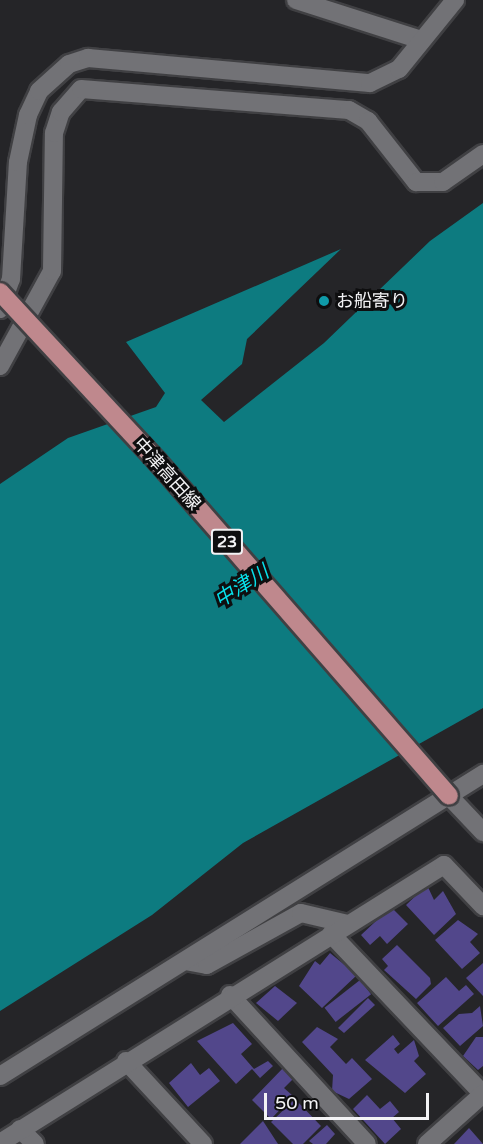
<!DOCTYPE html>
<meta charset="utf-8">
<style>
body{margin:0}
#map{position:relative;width:483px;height:1144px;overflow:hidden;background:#252528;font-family:"Varela Round","Noto Sans JP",sans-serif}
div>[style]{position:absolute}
.water>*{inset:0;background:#0d7b80}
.building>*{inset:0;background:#52478b;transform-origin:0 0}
.roads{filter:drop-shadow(2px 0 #404043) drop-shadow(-2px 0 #404043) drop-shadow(0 2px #404043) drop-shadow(0 -2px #404043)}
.minor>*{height:18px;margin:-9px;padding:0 9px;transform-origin:9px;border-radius:9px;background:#727276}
.bridges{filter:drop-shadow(2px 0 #404043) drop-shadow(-2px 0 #404043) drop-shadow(0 2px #404043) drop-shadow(0 -2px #404043)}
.major-bridge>*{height:18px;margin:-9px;padding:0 9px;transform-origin:9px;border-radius:9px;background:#bf888d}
.dots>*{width:16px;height:16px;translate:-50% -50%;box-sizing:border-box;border:3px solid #0e0e0f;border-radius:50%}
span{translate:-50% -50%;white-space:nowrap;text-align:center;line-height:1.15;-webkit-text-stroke:6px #0e0e0f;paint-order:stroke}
.shield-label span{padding:2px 4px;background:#0e0e0f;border:2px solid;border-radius:4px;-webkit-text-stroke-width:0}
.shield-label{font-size:16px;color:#f3f3f5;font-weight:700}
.poi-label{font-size:18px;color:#f3f3f5}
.left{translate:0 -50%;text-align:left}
.street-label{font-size:18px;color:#f3f3f5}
.water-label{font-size:20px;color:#07dfe9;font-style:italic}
.scale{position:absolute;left:264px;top:1093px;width:165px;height:27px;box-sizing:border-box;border:3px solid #f3f3f5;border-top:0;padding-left:8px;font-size:18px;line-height:21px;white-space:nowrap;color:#f3f3f5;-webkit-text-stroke:4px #0e0e0f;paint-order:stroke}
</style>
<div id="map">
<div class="water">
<i style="clip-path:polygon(483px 203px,483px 708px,243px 843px,152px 915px,0 1011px,0 484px,68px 438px,156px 407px,165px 393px,126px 342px,341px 249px,247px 339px,242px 364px,201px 400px,224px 422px,324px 343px,430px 241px)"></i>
</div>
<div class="building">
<i style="clip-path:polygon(427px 885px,434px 900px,443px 891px,456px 914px,434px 935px,406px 905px)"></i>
<i style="clip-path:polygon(391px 907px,408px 924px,387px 944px,380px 936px,370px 945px,361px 935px)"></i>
<i style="clip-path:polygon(458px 920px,478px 934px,470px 942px,480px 953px,462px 969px,435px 940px)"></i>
<i style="clip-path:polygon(397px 945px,430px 978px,431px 984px,416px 999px,384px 970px,388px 966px,382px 959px)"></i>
<i style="clip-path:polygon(330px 953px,357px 975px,322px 1008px,299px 986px,315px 961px,320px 965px)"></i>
<i style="clip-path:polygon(483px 963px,483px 996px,466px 978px)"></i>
<i style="clip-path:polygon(446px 977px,459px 991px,466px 985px,474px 994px,438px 1026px,417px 1003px)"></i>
<i style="left:360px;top:980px;width:18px;height:45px;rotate:52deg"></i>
<i style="clip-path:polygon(275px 986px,297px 1003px,278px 1021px,256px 1003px)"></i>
<i style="clip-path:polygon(368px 998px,375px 1005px,344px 1033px,338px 1028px)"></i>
<i style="clip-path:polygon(480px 1006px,483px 1026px,460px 1046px,443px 1028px,459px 1014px,472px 1013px)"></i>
<i style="clip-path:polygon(233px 1023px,252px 1044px,241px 1054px,254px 1069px,268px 1061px,273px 1066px,260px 1078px,252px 1069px,236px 1084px,197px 1041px)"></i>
<i style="clip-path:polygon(317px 1027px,338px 1039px,330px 1047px,346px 1064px,352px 1058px,372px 1079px,349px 1099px,332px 1091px,333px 1075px,302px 1042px)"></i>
<i style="clip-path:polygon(393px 1035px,400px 1044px,394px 1049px,398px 1054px,414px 1040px,419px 1056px,414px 1061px,426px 1074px,405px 1093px,365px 1060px)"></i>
<i style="clip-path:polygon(476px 1037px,483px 1037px,483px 1066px,478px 1070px,463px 1056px)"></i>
<i style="clip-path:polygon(191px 1063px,200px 1075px,209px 1068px,220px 1081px,188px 1107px,169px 1083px)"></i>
<i style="clip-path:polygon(284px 1067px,295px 1077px,284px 1088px,293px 1096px,271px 1119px,252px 1100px)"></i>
<i style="clip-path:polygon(367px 1095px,380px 1109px,390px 1101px,399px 1112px,392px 1118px,401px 1129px,385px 1144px,353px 1109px)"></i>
<i style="clip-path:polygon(295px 1099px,321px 1126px,303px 1144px,293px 1144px,271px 1122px)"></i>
<i style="clip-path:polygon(263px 1121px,278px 1144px,240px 1144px)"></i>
<i style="clip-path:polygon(327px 1125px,335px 1134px,326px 1144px,313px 1144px,309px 1141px)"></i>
<i style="clip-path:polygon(469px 1128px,483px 1144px,454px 1144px)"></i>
</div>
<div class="roads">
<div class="minor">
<i style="left:296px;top:0;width:131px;rotate:17.7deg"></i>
<i style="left:0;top:309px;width:32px;rotate:-70deg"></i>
<i style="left:11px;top:279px;width:117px;rotate:-86.6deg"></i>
<i style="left:18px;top:162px;width:48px;rotate:-78deg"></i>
<i style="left:28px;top:115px;width:26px;rotate:-65deg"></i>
<i style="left:39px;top:91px;width:40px;rotate:-42deg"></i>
<i style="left:69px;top:64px;width:20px;rotate:-18deg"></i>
<i style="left:88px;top:58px;width:283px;rotate:5.1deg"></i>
<i style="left:370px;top:83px;width:32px;rotate:-26deg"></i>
<i style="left:399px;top:69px;width:89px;rotate:-50.9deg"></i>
<i style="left:0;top:366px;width:108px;rotate:-61.3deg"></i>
<i style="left:52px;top:271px;width:138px;rotate:-89.2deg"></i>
<i style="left:54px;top:133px;width:22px;rotate:-72deg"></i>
<i style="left:61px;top:112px;width:30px;rotate:-49deg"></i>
<i style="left:81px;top:89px;width:269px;rotate:4.5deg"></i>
<i style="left:349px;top:110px;width:22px;rotate:30deg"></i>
<i style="left:368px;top:121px;width:78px;rotate:51.8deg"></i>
<i style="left:416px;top:182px;width:27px"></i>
<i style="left:443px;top:182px;width:49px;rotate:-35deg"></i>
<i style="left:449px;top:796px;width:50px;rotate:46.6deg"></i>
<i style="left:331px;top:934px;width:221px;rotate:46.5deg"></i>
<i style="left:185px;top:961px;width:22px;rotate:10deg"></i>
<i style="left:207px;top:965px;width:107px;rotate:-29deg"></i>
<i style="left:301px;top:913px;width:48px;rotate:13.2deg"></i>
<i style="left:230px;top:995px;width:202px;rotate:47.4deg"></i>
<i style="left:126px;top:1061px;width:113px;rotate:47.1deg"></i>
<i style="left:0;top:1076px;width:570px;rotate:-32.02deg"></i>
<i style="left:20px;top:1129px;width:21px;rotate:45deg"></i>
<i style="left:0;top:1143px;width:524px;rotate:-32.05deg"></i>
<i style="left:444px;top:865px;width:57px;rotate:46.4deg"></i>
<i style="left:427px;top:1144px;width:75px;rotate:-41.8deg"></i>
</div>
</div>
<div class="bridges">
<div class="major-bridge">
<i style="left:0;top:292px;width:231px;rotate:47.1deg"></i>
<i style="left:157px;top:461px;width:444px;rotate:48.9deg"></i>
</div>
</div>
<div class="dots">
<i style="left:324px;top:301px;background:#0f9aa8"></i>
</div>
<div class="shield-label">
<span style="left:227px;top:542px">23</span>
</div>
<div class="poi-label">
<span class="left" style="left:336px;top:301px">お船寄り</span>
</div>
<div class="street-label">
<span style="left:167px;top:474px;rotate:48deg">中津高田線</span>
</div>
<div class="water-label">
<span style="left:242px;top:587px;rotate:-33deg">中津川</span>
</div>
<div class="scale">50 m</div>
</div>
